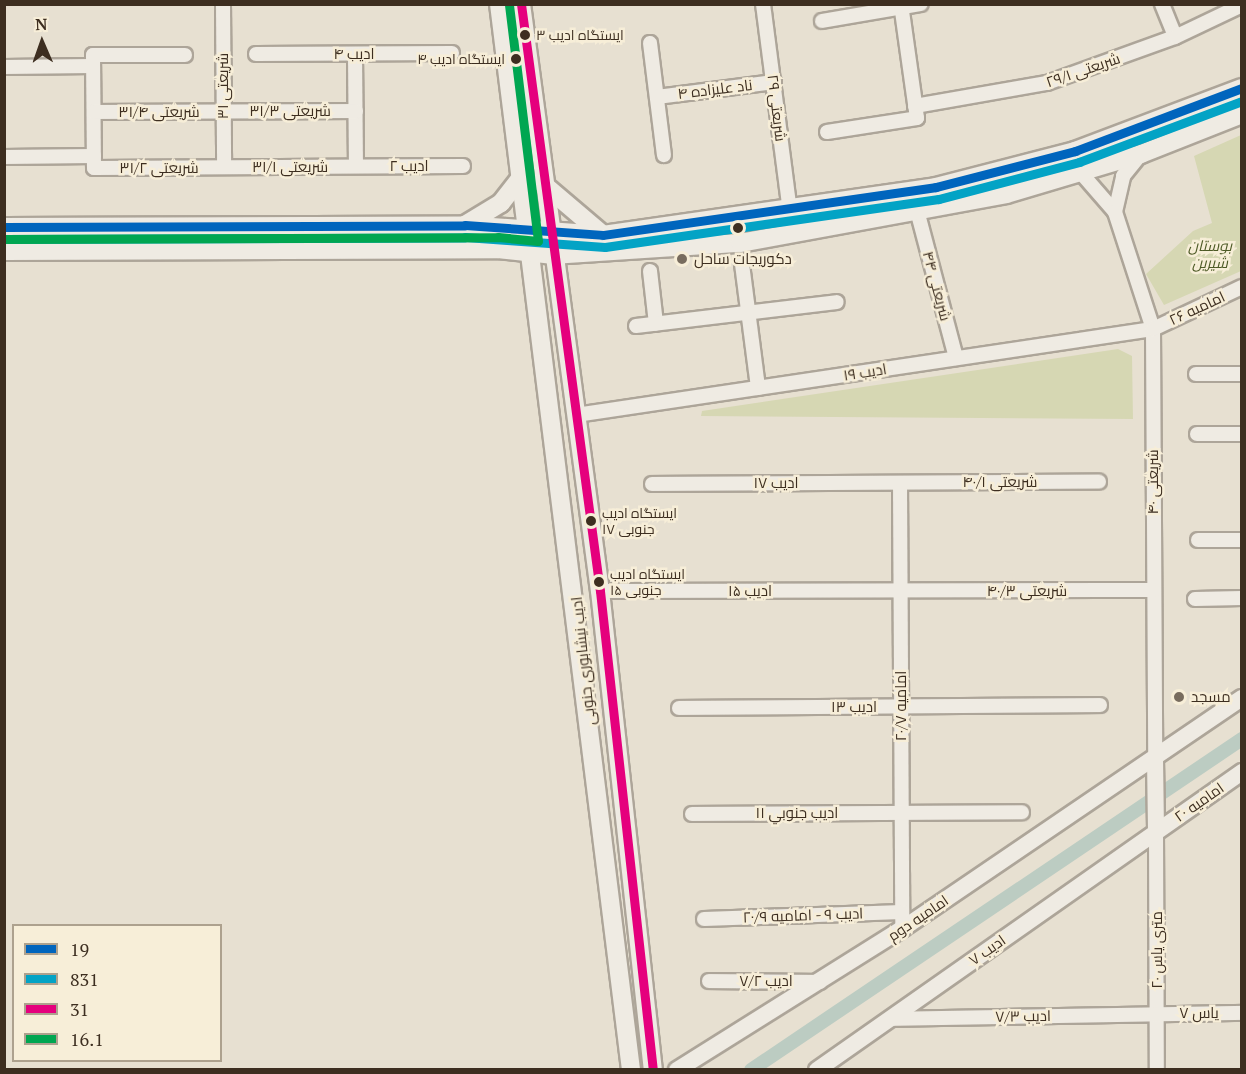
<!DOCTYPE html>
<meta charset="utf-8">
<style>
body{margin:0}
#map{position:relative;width:1246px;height:1074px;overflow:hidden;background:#e7e0d1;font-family:"PT Serif",Cairo,serif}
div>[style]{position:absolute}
.green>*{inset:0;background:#d6d7b3}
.canal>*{height:14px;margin:-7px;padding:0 7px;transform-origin:7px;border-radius:7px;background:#bcccc2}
.roads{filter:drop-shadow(2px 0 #ada599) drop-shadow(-2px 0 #ada599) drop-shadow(0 2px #ada599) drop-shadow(0 -2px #ada599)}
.minor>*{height:14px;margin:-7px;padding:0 7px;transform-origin:7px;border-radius:7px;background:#efebe3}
.tertiary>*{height:16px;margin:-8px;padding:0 8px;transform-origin:8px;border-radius:8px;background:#efebe3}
.secondary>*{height:18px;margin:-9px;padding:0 9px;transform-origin:9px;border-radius:9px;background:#efebe3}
.bus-1>*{height:9px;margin:-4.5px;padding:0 4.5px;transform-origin:4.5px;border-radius:4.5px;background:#0065bd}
.bus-2>*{height:9px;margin:-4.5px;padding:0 4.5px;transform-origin:4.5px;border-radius:4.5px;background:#03a3c5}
.bus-3>*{height:9px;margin:-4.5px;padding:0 4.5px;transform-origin:4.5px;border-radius:4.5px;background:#e5007d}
.bus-4>*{height:9px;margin:-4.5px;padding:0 4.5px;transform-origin:4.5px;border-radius:4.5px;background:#00a651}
.dots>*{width:16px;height:16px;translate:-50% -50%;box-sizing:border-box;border:3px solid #f7eed8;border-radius:50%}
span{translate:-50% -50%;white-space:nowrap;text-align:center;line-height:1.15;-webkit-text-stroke:5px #f7eed8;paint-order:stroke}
.bus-label{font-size:14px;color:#3d2e20}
.left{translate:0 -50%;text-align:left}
.right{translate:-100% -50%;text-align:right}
.street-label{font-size:15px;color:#3d2e20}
.park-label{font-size:15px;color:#4d5a26;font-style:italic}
.poi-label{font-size:15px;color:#3d2e20}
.frame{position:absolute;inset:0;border:6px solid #3d2e20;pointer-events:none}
.legend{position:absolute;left:12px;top:924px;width:210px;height:138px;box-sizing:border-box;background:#f7eed8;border:2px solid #ada18e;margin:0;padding:8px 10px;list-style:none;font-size:18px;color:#3d2e20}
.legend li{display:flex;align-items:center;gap:12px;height:30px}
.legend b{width:30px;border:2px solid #ada18e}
.north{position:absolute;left:12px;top:12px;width:60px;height:60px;-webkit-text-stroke:4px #f7eed8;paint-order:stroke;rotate:358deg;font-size:16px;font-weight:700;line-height:24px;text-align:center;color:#3d2e20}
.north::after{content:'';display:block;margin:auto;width:21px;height:27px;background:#3d2e20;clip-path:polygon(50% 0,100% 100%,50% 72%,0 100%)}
</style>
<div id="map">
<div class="green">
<i style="clip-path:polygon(1241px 135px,1241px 271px,1164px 305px,1146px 274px,1193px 231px,1212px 223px,1194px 156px)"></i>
<i style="clip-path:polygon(1118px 349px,1132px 356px,1133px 419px,701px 416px,702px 411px)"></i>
</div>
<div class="canal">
<i style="left:751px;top:1070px;width:592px;rotate:-33.99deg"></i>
</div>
<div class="roads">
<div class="minor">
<i style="left:223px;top:4px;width:163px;rotate:89.6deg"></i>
<i style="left:763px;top:4px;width:209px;rotate:82.6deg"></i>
<i style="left:1162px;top:4px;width:35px;rotate:68deg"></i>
<i style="left:822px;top:21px;width:100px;rotate:-9.7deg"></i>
<i style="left:650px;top:43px;width:113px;rotate:82.9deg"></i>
<i style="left:256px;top:54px;width:196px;rotate:-0.3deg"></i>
<i style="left:355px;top:54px;width:112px;rotate:89.5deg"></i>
<i style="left:185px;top:55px;width:92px;rotate:180deg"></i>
<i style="left:93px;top:55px;width:113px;rotate:89.5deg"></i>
<i style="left:94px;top:168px;width:369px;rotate:-0.3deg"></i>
<i style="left:4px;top:67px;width:89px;rotate:-0.6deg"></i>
<i style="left:657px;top:97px;width:118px;rotate:-7.3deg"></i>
<i style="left:915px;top:106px;width:134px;rotate:-9.9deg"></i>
<i style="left:1047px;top:83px;width:136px;rotate:-19.8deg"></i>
<i style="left:1175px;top:37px;width:74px;rotate:-25.5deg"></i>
<i style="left:94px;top:112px;width:262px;rotate:-0.2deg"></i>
<i style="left:827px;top:132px;width:91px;rotate:-8.8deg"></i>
<i style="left:917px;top:118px;width:115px;rotate:-98deg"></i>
<i style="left:4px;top:157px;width:90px;rotate:-0.6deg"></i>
<i style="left:1082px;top:174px;width:50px;rotate:49deg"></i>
<i style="left:1115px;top:212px;width:37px;rotate:-77deg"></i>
<i style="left:1123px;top:176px;width:28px;rotate:-51deg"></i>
<i style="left:1115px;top:212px;width:123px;rotate:72deg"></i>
<i style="left:1153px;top:329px;width:429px;rotate:89.7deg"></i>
<i style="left:918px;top:214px;width:149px;rotate:75.2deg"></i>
<i style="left:742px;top:264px;width:125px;rotate:82.6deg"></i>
<i style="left:650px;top:271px;width:53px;rotate:83.5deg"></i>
<i style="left:636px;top:326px;width:202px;rotate:-6.8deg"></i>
<i style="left:1196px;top:374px;width:46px"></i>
<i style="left:576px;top:415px;width:583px;rotate:-8.48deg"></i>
<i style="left:1153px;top:329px;width:98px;rotate:-25.3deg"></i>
<i style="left:1197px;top:434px;width:45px"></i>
<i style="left:900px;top:483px;width:446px;rotate:89.7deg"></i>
<i style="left:652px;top:484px;width:447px;rotate:-0.3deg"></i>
<i style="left:1198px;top:540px;width:44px"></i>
<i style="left:600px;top:591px;width:554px;rotate:-0.1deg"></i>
<i style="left:1195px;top:599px;width:47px;rotate:-1.2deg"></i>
<i style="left:679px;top:708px;width:421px;rotate:-0.4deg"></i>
<i style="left:692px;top:814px;width:330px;rotate:-0.3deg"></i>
<i style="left:1156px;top:831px;width:239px;rotate:89.8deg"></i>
<i style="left:704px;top:919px;width:198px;rotate:-2deg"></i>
<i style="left:709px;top:981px;width:111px;rotate:0.5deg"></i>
<i style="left:890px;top:1019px;width:352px;rotate:-1deg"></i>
</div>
<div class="tertiary">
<i style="left:1155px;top:758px;width:73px;rotate:89.2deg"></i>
<i style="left:677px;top:1070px;width:266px;rotate:-32.1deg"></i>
<i style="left:902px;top:929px;width:411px;rotate:-34.2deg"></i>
<i style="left:817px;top:1070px;width:519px;rotate:-35.04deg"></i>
</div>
<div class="secondary">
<i style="left:499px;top:4px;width:1074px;rotate:82.94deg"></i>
<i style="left:521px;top:4px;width:592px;rotate:82.34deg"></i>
<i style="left:600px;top:591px;width:482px;rotate:83.7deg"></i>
<i style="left:542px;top:183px;width:80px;rotate:40.4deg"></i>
<i style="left:465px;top:225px;width:42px;rotate:-31.4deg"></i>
<i style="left:501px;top:203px;width:31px;rotate:-52deg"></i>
<i style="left:4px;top:227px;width:461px;rotate:-0.2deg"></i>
<i style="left:465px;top:225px;width:138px;rotate:4.1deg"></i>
<i style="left:603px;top:235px;width:336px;rotate:-8.2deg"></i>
<i style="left:936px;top:187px;width:144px;rotate:-14.5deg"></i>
<i style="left:1075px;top:151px;width:178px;rotate:-20.7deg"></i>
<i style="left:4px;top:251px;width:494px;rotate:-0.2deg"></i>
<i style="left:498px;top:249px;width:54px;rotate:6.3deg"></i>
<i style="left:552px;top:255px;width:188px;rotate:-3.7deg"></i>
<i style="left:740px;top:243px;width:270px;rotate:-10.4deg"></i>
<i style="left:1006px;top:194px;width:141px;rotate:-16.5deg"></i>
<i style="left:1141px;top:154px;width:109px;rotate:-21.6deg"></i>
</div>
</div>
<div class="bus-1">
<i style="left:4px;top:227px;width:461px;rotate:-0.2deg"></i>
<i style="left:465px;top:225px;width:138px;rotate:4.1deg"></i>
<i style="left:603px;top:235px;width:336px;rotate:-8.2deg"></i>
<i style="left:936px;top:187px;width:144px;rotate:-14.5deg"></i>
<i style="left:1075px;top:151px;width:178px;rotate:-20.7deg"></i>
</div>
<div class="bus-2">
<i style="left:4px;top:239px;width:461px;rotate:-0.2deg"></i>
<i style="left:465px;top:237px;width:140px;rotate:4.1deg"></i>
<i style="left:605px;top:247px;width:337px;rotate:-8.2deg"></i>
<i style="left:939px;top:199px;width:145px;rotate:-14.8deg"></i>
<i style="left:1079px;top:162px;width:174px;rotate:-20.5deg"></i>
</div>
<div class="bus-3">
<i style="left:521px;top:4px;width:592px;rotate:82.34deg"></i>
<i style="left:600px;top:591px;width:482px;rotate:83.7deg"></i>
</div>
<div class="bus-4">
<i style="left:4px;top:239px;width:494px;rotate:-0.2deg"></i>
<i style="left:498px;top:237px;width:40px;rotate:5.7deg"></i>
<i style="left:538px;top:241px;width:238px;rotate:-97deg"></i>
</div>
<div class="dots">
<i style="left:525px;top:35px;background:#3d2e20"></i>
<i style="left:516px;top:59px;background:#3d2e20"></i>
<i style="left:738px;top:228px;background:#3d2e20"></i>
<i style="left:682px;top:259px;background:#786c5e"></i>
<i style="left:591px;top:521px;background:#3d2e20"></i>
<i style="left:599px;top:582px;background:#3d2e20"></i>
<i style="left:1179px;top:697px;background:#786c5e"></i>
</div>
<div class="bus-label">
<span class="left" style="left:536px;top:35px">ایستگاه ادیب ۳</span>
<span class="right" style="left:505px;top:59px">ایستگاه ادیب ۴</span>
<span class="left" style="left:602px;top:521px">ایستگاه ادیب<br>جنوبی ۱۷</span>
<span class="left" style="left:610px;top:582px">ایستگاه ادیب<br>جنوبی ۱۵</span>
</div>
<div class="street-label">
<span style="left:354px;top:54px">ادیب ۴</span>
<span style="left:1083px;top:70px;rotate:-19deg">شریعتی ۲۹/۱</span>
<span style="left:223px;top:86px;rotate:-90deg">شریعتی ۳۱</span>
<span style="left:715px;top:89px;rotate:-7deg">ناد علیزاده ۴</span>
<span style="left:777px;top:108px;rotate:83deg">شریعتی ۲۹</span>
<span style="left:290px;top:111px">شریعتی ۳۱/۳</span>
<span style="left:159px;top:112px">شریعتی ۳۱/۴</span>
<span style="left:409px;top:166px">ادیب ۲</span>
<span style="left:290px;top:167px">شریعتی ۳۱/۱</span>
<span style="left:159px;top:168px">شریعتی ۳۱/۲</span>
<span style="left:937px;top:286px;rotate:75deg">شریعتی ۴۴</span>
<span style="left:1197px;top:308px;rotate:-25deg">امامیه ۲۶</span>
<span style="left:865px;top:372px;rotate:-9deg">ادیب ۱۹</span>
<span style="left:1000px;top:482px">شریعتی ۴۰/۱</span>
<span style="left:1153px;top:482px;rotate:-90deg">شریعتی ۴۰</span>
<span style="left:776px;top:483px">ادیب ۱۷</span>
<span style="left:750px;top:591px">ادیب ۱۵</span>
<span style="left:1027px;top:591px">شریعتی ۴۰/۳</span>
<span style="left:583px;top:661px;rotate:-96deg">ادیب نیشابوری جنوبی</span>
<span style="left:901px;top:706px;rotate:-90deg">امامیه ۲۰/۷</span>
<span style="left:854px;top:707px">ادیب ۱۳</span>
<span style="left:1199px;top:802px;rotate:-35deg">امامیه ۲۰</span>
<span style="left:797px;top:813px">ادیب جنوبي ١١</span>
<span style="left:803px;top:915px;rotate:-2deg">ادیب ۹ - امامیه ۲۰/۹</span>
<span style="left:918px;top:918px;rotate:-34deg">امامیه دوم</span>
<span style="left:987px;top:950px;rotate:-35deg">ادیب ۷</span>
<span style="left:1157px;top:950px;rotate:-90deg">۲۰ متری یاس</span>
<span style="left:766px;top:981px">ادیب ۷/۲</span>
<span style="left:1199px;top:1013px">یاس ۷</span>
<span style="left:1023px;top:1016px;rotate:-1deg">ادیب ۷/۳</span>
</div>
<div class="park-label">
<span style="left:1210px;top:254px">بوستان<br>شیرین</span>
</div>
<div class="poi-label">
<span class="left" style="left:694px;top:259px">دکوریجات ساحل</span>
<span class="left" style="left:1191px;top:697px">مسجد</span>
</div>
<div class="frame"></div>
<ul class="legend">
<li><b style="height:8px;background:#0065bd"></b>19</li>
<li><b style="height:8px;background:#03a3c5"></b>831</li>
<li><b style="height:8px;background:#e5007d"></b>31</li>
<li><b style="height:8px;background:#00a651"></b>16.1</li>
</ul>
<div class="north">N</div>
</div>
